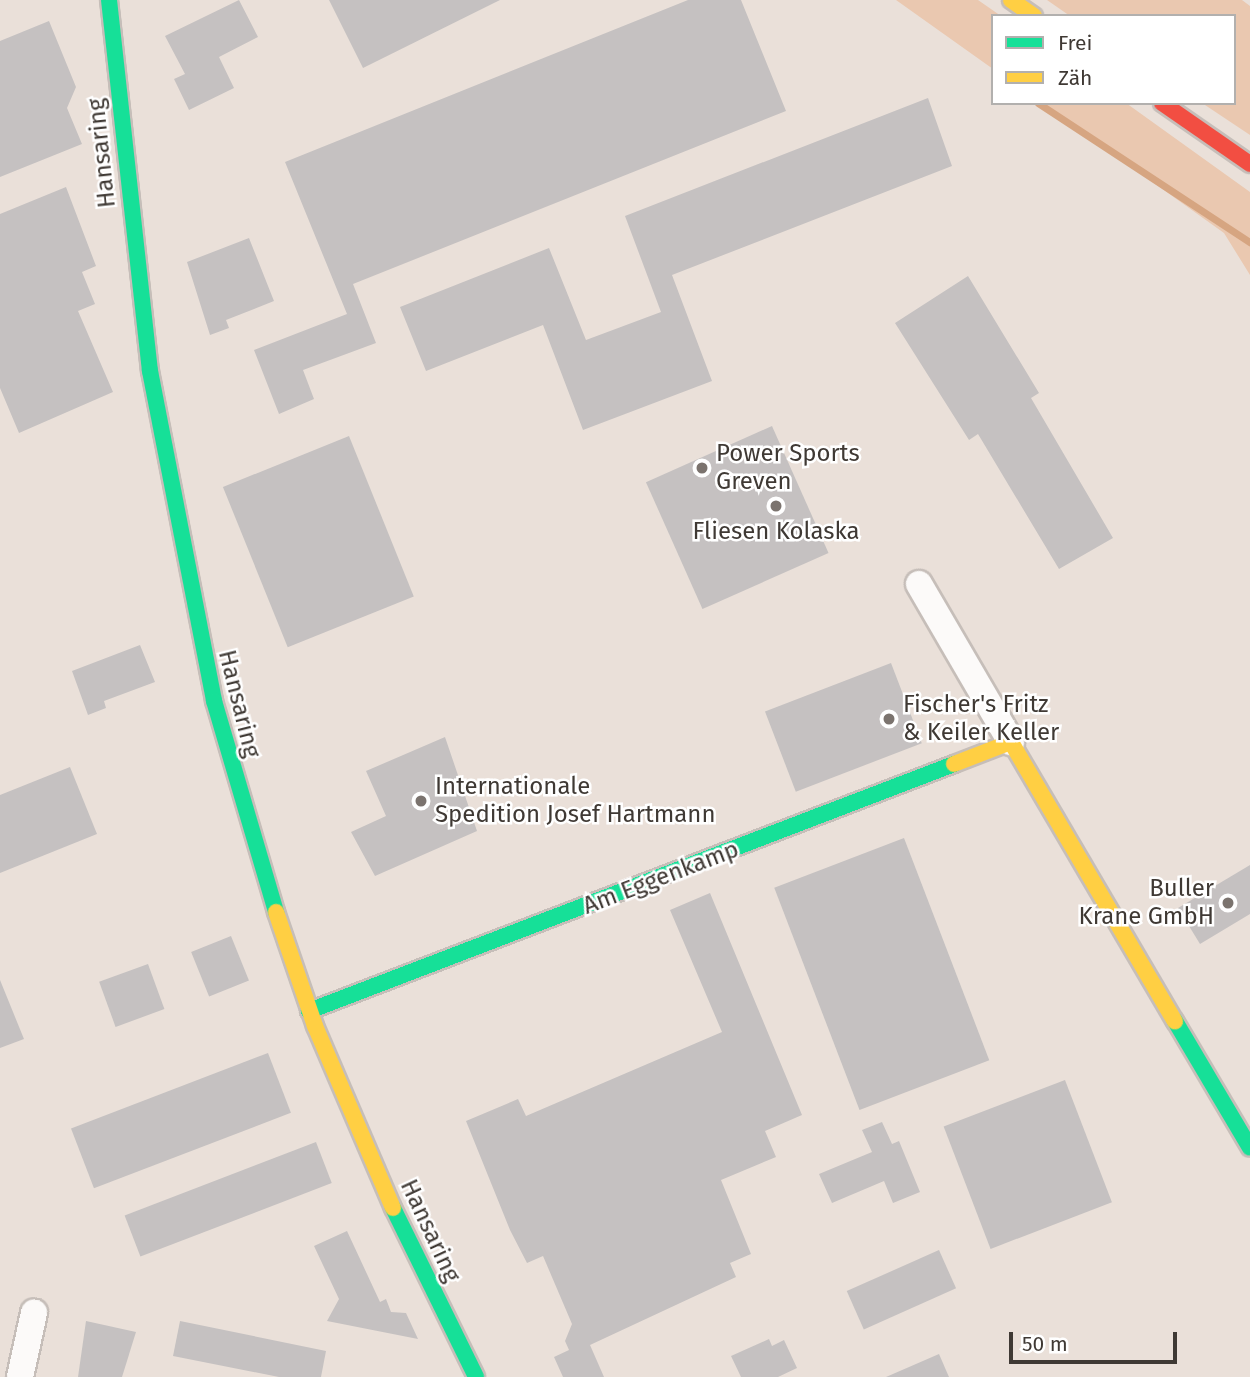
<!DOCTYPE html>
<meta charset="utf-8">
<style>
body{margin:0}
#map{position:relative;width:1250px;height:1377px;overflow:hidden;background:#eae0d9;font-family:"Fira Sans",sans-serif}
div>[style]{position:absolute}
.green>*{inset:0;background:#eac8b0}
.stream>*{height:7px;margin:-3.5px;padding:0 3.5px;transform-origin:3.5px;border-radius:3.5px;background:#d6a581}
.building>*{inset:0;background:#c5c1c1;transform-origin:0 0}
.roads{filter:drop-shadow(2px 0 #c6beb9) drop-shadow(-2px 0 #c6beb9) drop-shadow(0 2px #c6beb9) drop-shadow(0 -2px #c6beb9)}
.street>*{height:26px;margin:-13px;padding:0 13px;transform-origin:13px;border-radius:13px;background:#fcfaf9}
.fast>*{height:16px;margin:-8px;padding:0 8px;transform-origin:8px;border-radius:8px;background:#16e098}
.slow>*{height:16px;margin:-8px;padding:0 8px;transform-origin:8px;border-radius:8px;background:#ffcf43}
.jam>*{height:16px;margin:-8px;padding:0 8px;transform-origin:8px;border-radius:8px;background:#f24e42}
.dots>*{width:19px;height:19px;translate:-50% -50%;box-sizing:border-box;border:4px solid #fff;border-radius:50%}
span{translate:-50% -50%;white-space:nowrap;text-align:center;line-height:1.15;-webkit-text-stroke:5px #fff;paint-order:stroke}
.street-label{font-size:24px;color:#3f3934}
.poi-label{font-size:24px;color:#3f3934}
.left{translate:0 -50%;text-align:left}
.right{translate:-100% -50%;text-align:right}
.legend{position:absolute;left:991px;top:14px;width:245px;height:91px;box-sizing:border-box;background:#fff;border:2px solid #b2b0ae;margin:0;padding:9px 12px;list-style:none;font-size:21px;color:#3f3934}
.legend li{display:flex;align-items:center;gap:14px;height:35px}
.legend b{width:35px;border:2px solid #b2b0ae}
.scale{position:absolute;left:1009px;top:1332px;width:168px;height:32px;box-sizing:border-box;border:4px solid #3f3934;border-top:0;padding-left:9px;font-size:21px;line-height:24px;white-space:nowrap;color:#3f3934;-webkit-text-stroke:5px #fff;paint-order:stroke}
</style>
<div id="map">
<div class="green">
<i style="clip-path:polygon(896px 0,978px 0,1001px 16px,993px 16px,993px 69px)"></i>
<i style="clip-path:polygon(1047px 0,1242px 0,1250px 6px,1250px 135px,1202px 103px,1234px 103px,1234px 16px,1070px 16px)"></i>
<i style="clip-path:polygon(1042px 103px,1126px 103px,1250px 192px,1250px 275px,1224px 233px)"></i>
</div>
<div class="stream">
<i style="left:1038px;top:103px;width:254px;rotate:33.3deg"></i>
</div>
<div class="building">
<i style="clip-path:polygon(239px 0,258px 37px,219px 57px,234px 88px,189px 110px,174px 79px,185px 74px,165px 36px)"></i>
<i style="clip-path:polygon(329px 0,500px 0,363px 68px)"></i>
<i style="clip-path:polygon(688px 0,741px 0,786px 111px,353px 284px,376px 343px,303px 370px,314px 399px,279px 414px,254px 350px,347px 314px,285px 162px)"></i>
<i style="clip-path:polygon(49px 21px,76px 87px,67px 108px,82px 144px,0 177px,0 41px)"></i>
<i style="clip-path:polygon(928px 98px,952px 166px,672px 275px,712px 381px,583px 430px,543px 325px,426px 371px,400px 307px,549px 248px,586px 340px,661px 312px,625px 216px)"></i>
<i style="clip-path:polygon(66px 187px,96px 266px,82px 272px,95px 304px,78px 311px,113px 392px,19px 433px,0 388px,0 214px)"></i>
<i style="clip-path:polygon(249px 238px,274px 301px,226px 320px,229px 328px,210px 335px,187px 262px)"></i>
<i style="clip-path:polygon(968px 276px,1039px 393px,1031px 398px,1113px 538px,1059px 569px,978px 434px,969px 440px,895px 323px)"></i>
<i style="left:772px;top:426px;width:139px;height:138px;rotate:66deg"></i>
<i style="left:349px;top:436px;width:173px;height:136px;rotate:68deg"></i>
<i style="clip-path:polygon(140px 645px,155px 682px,104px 701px,106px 708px,88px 715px,72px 671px)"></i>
<i style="left:891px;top:663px;width:86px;height:135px;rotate:69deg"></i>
<i style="clip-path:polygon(445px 737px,477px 831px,375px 876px,351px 832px,386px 816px,366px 771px)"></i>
<i style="clip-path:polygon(70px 767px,97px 834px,0 873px,0 795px)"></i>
<i style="left:904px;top:838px;width:238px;height:139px;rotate:69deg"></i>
<i style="clip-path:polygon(1250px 865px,1250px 914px,1200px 944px,1178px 908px)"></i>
<i style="clip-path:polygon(710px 893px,802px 1115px,765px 1131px,776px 1157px,721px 1180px,751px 1254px,730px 1263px,736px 1277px,590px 1345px,604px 1377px,563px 1377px,554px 1357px,569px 1350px,565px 1341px,572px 1324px,543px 1256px,527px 1263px,510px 1230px,466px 1121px,518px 1099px,526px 1116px,722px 1032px,670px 910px)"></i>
<i style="left:231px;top:936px;width:48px;height:43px;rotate:68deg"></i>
<i style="left:148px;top:964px;width:48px;height:52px;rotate:70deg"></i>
<i style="clip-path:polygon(0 980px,24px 1039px,0 1048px)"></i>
<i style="left:268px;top:1053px;width:64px;height:211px;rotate:69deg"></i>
<i style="left:1065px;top:1080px;width:131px;height:130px;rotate:69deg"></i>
<i style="clip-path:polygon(882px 1122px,892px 1144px,899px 1141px,920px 1192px,893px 1203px,884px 1181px,832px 1203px,819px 1174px,872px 1152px,862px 1130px)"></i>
<i style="left:316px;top:1142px;width:44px;height:205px;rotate:69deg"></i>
<i style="clip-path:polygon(347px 1231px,380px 1302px,386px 1299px,391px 1312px,406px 1313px,418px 1339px,327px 1321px,339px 1299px,314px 1246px)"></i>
<i style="left:939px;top:1250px;width:42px;height:101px;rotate:66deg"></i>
<i style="clip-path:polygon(86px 1321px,136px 1332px,122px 1377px,78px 1377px)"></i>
<i style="clip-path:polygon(180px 1321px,326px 1351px,321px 1377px,279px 1377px,173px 1356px)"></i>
<i style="clip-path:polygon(769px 1339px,772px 1346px,784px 1340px,797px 1368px,778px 1377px,741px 1377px,731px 1356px)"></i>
<i style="clip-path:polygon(939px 1354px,949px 1377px,886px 1377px)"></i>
</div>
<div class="roads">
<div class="street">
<i style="left:919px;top:584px;width:183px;rotate:59.8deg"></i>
<i style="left:20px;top:1377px;width:66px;rotate:-77.7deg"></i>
</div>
<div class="fast">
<i style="left:109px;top:0;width:373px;rotate:83.7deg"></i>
<i style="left:150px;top:371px;width:336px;rotate:79deg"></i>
<i style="left:214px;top:701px;width:220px;rotate:73.6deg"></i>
<i style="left:309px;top:1011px;width:691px;rotate:-20.95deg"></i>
<i style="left:1175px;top:1021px;width:147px;rotate:59.4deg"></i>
<i style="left:393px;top:1208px;width:188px;rotate:63.8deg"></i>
</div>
<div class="slow">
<i style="left:1011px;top:0;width:28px;rotate:35deg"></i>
<i style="left:954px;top:764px;width:61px;rotate:-21.1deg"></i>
<i style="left:1011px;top:742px;width:324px;rotate:59.6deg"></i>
<i style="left:276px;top:912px;width:120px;rotate:71.1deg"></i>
<i style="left:315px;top:1026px;width:198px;rotate:66.8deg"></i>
</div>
<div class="jam">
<i style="left:1162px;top:103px;width:107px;rotate:34.7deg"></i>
</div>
</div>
<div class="dots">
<i style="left:702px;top:468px;background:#7b736e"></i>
<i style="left:776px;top:506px;background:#7b736e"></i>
<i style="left:889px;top:719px;background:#7b736e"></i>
<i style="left:421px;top:801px;background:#7b736e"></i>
<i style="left:1228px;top:903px;background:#7b736e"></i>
</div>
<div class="street-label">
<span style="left:102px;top:153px;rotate:-96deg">Hansaring</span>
<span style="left:239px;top:704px;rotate:76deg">Hansaring</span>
<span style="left:661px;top:878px;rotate:-21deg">Am Eggenkamp</span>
<span style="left:430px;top:1231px;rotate:65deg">Hansaring</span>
</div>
<div class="poi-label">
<span class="left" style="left:716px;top:468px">Power Sports<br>Greven</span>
<span style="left:776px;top:532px">Fliesen Kolaska</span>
<span class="left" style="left:903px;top:719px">Fischer's Fritz<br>&amp; Keiler Keller</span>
<span class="left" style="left:435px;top:801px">Internationale<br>Spedition Josef Hartmann</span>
<span class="right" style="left:1214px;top:903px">Buller<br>Krane GmbH</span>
</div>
<ul class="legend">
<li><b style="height:9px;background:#16e098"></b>Frei</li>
<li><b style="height:9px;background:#ffcf43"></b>Zäh</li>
</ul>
<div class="scale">50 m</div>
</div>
